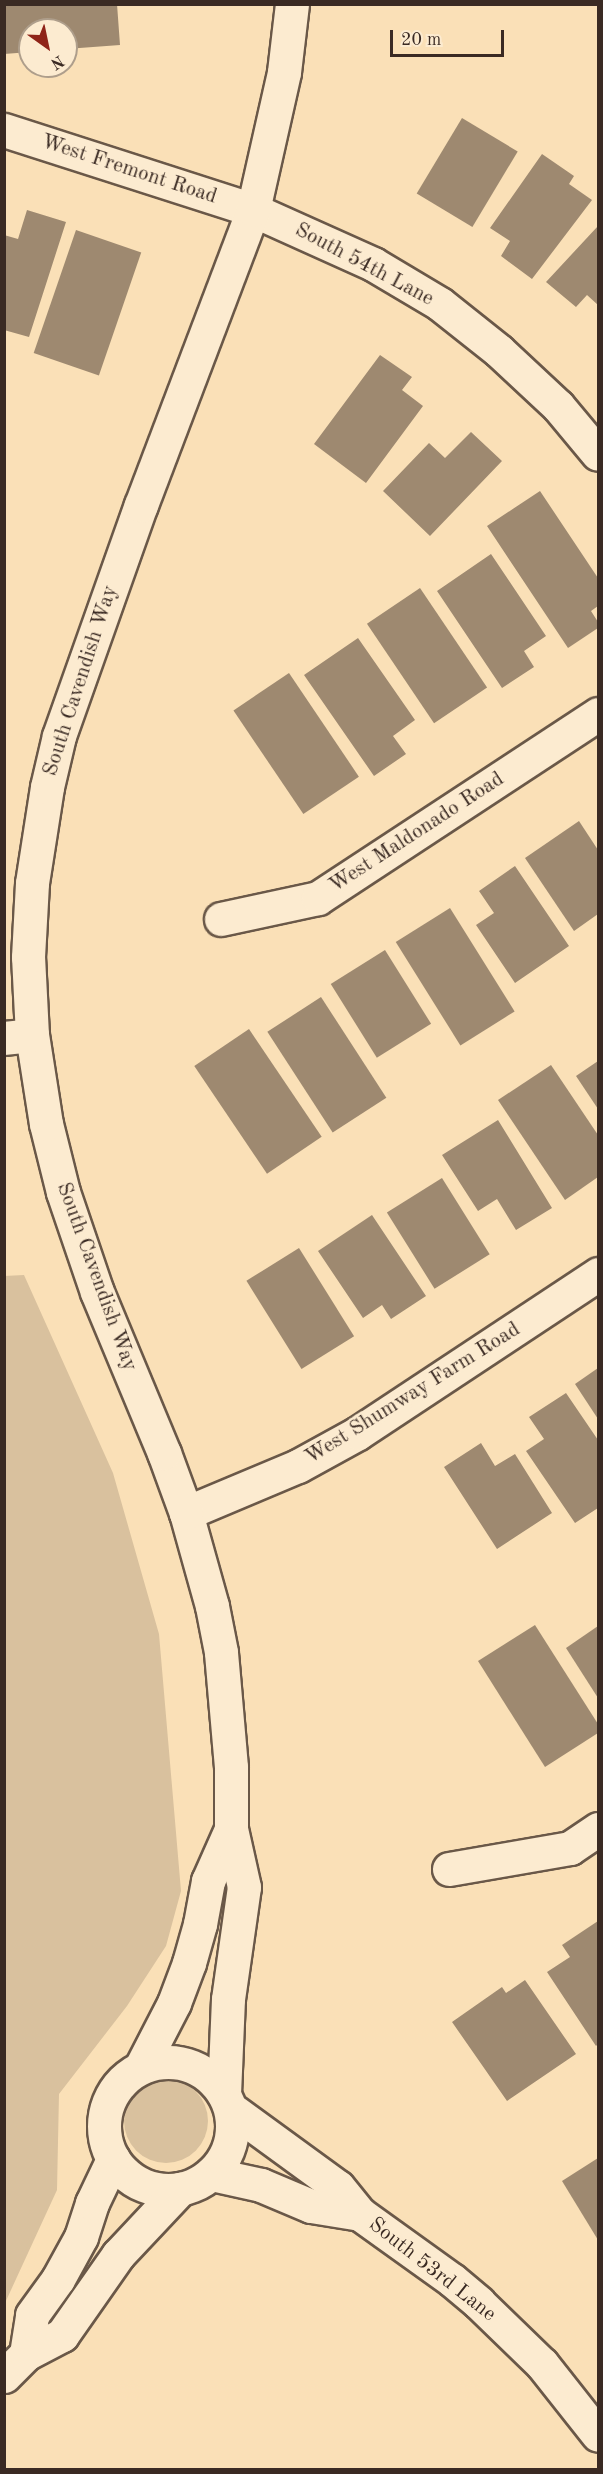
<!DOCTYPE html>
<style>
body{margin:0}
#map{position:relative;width:603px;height:2474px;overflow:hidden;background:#fae0b7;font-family:"Old Standard TT",serif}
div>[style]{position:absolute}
.green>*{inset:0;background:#d9c19e}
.round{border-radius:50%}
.building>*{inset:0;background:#9e8970;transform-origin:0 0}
.roads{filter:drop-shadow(2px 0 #6a5848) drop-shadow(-2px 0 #6a5848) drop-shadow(0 2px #6a5848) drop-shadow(0 -2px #6a5848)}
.minor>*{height:33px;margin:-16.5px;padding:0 16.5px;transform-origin:16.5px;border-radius:16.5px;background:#fcebd0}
.minor>.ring{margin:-16.5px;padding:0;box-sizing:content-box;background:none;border:33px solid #fcebd0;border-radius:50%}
span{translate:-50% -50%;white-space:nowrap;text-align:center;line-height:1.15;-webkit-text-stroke:5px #fcebd0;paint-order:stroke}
.street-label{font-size:21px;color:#3a2a23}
.frame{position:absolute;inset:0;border:6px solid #3a2a23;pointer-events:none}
.north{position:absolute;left:18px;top:18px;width:60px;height:60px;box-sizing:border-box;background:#fcebd0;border:2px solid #ae9e8b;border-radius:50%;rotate:147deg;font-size:16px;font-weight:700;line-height:24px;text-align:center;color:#3a2a23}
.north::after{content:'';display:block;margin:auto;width:21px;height:27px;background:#8f2418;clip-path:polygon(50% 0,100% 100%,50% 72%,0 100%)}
.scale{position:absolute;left:390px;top:30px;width:114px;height:27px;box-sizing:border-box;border:3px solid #3a2a23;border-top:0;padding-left:8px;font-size:18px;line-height:21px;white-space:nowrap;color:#3a2a23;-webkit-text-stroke:4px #fcebd0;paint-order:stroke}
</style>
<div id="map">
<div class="green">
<i style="clip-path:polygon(24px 1275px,113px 1473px,159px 1634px,181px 1891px,166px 1946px,127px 2006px,59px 2094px,57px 2190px,5px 2303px,4px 1276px)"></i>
<i class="round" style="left:124px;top:2079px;width:84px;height:84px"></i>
</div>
<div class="building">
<i style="clip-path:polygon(4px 4px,117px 4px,120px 45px,66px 49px,66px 30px,30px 30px,30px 52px,4px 54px)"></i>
<i style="left:462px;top:118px;width:65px;height:88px;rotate:31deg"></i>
<i style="clip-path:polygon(542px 154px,574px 176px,569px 184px,592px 200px,532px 279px,501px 256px,510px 241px,490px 228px)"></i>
<i style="clip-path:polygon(27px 210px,66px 222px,29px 337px,4px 330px,4px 235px,18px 239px)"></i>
<i style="clip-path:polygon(598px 226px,598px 305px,587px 295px,576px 307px,546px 282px)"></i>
<i style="left:76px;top:230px;width:69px;height:130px;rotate:19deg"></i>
<i style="clip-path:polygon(380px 355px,412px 377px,402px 390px,423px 406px,366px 483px,314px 444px)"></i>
<i style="clip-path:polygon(471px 432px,502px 461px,430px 536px,383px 491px,429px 443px,445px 458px)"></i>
<i style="clip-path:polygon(540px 491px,598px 578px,598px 606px,591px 611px,598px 622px,598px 628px,568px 648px,487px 526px)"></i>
<i style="clip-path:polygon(491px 554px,546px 636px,524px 651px,534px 667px,502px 688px,437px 591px)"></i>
<i style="left:420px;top:588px;width:120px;height:64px;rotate:56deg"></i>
<i style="clip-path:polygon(358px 638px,415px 720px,393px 736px,406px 754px,374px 776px,304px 675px)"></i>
<i style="left:289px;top:673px;width:125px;height:67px;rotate:56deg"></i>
<i style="clip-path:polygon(579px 821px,598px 850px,598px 914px,574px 931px,525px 858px)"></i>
<i style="clip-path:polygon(515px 866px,569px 946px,515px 983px,476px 925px,494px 913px,479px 891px)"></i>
<i style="left:450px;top:908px;width:122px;height:64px;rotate:58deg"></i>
<i style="left:385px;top:950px;width:87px;height:64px;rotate:58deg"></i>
<i style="left:321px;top:997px;width:120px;height:64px;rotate:57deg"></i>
<i style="left:249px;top:1029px;width:130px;height:66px;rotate:56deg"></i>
<i style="clip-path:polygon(598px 1061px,598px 1109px,576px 1076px)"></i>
<i style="clip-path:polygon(551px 1065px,598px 1135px,598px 1177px,565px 1200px,498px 1100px)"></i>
<i style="clip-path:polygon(498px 1120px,552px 1208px,516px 1230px,497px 1199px,478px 1211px,442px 1155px)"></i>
<i style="left:442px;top:1178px;width:90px;height:65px;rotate:58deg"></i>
<i style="clip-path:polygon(372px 1215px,426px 1296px,391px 1319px,382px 1305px,363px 1318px,318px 1251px)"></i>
<i style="left:299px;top:1248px;width:104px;height:62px;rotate:58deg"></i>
<i style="clip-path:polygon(598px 1368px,598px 1419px,575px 1384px)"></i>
<i style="clip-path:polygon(566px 1393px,598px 1440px,598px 1508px,575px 1523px,526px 1451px,544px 1439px,529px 1417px)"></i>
<i style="clip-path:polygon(481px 1443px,495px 1466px,515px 1454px,552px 1513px,497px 1549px,444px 1467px)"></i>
<i style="clip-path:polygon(535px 1625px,598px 1724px,598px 1733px,545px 1767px,478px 1661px)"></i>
<i style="clip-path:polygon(598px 1626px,598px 1698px,566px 1648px)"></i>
<i style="clip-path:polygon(598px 1921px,598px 2044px,596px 2046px,547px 1972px,570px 1957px,562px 1945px)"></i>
<i style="clip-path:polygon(525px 1980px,576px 2054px,507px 2101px,452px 2022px,502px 1987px,506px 1993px)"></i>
<i style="clip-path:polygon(598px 2158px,598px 2240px,562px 2181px)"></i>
</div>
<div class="roads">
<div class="minor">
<i style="left:4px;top:130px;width:262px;rotate:17.8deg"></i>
<i style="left:253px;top:210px;width:132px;rotate:24.2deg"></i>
<i style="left:373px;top:264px;width:78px;rotate:30.8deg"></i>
<i style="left:440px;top:304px;width:75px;rotate:38.5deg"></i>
<i style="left:499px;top:351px;width:81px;rotate:43deg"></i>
<i style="left:558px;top:406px;width:62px;rotate:50.2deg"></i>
<i style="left:221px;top:919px;width:99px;rotate:-12.2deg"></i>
<i style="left:318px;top:898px;width:335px;rotate:-33.3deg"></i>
<i style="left:4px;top:1038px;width:28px;rotate:-6deg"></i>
<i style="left:186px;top:1513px;width:121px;rotate:-22.8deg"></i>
<i style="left:298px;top:1466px;width:68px;rotate:-28.8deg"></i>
<i style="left:358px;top:1433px;width:288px;rotate:-33.5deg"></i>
<i style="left:449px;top:1869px;width:123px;rotate:-9.8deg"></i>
<i style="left:570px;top:1848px;width:34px;rotate:-34deg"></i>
<i class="ring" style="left:104px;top:2062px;width:95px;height:95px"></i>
<i style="left:141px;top:2067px;width:72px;rotate:-62.7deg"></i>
<i style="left:174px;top:2003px;width:43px;rotate:-69.4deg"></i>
<i style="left:189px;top:1963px;width:41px;rotate:-74.2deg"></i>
<i style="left:200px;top:1924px;width:44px;rotate:-79.5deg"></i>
<i style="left:208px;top:1881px;width:57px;rotate:-66.1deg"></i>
<i style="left:224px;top:2094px;width:95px;rotate:-87.6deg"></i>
<i style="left:228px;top:1999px;width:113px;rotate:-81.9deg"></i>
<i style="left:244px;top:1887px;width:59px;rotate:-102.6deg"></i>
<i style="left:231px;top:1829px;width:62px;rotate:-90deg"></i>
<i style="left:231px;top:1767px;width:115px;rotate:-95deg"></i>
<i style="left:221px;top:1652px;width:47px;rotate:-101.1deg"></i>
<i style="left:212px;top:1606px;width:97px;rotate:-105.6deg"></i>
<i style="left:186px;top:1513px;width:64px;rotate:-110.1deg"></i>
<i style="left:164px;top:1453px;width:174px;rotate:-112.6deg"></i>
<i style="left:97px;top:1292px;width:106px;rotate:-108.8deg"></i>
<i style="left:63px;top:1192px;width:70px;rotate:-104deg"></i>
<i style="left:46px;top:1124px;width:90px;rotate:-98.9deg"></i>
<i style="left:32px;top:1035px;width:78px;rotate:-92.9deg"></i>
<i style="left:28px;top:957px;width:74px;rotate:-86.9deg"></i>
<i style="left:32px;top:883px;width:97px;rotate:-81.1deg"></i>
<i style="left:47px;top:787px;width:52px;rotate:-76.8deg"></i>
<i style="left:59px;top:736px;width:245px;rotate:-70.5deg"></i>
<i style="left:141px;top:505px;width:316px;rotate:-69.2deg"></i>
<i style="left:253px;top:210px;width:141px;rotate:-77.3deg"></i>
<i style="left:284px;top:72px;width:68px;rotate:-83.3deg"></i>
<i style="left:231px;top:2109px;width:132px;rotate:36.1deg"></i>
<i style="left:338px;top:2187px;width:35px;rotate:51deg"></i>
<i style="left:360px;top:2214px;width:113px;rotate:35.7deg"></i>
<i style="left:452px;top:2280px;width:35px;rotate:40deg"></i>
<i style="left:479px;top:2303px;width:88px;rotate:44.1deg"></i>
<i style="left:542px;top:2364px;width:90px;rotate:51.7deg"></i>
<i style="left:211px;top:2174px;width:51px;rotate:12.4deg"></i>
<i style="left:261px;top:2185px;width:54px;rotate:22.8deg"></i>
<i style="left:311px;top:2206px;width:50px;rotate:9.3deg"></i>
<i style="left:26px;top:2354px;width:39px;rotate:-81deg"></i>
<i style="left:32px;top:2315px;width:44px;rotate:-54.2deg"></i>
<i style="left:58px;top:2279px;width:48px;rotate:-61.3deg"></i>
<i style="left:81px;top:2237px;width:36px;rotate:-72deg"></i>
<i style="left:92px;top:2203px;width:49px;rotate:-64.5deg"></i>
<i style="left:4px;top:2376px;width:31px;rotate:-45deg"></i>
<i style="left:26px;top:2354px;width:41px;rotate:-27.8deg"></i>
<i style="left:62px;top:2335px;width:98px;rotate:-55deg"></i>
<i style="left:118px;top:2255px;width:91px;rotate:-46.8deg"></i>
</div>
</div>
<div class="street-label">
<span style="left:129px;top:170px;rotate:18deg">West Fremont Road</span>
<span style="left:364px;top:265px;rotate:28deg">South 54th Lane</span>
<span style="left:81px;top:681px;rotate:-72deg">South Cavendish Way</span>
<span style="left:417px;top:833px;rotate:-33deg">West Maldonado Road</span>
<span style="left:96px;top:1277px;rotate:70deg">South Cavendish Way</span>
<span style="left:413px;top:1394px;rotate:-32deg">West Shumway Farm Road</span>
<span style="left:432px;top:2270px;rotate:38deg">South 53rd Lane</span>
</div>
<div class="frame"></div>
<div class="north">N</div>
<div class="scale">20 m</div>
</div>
